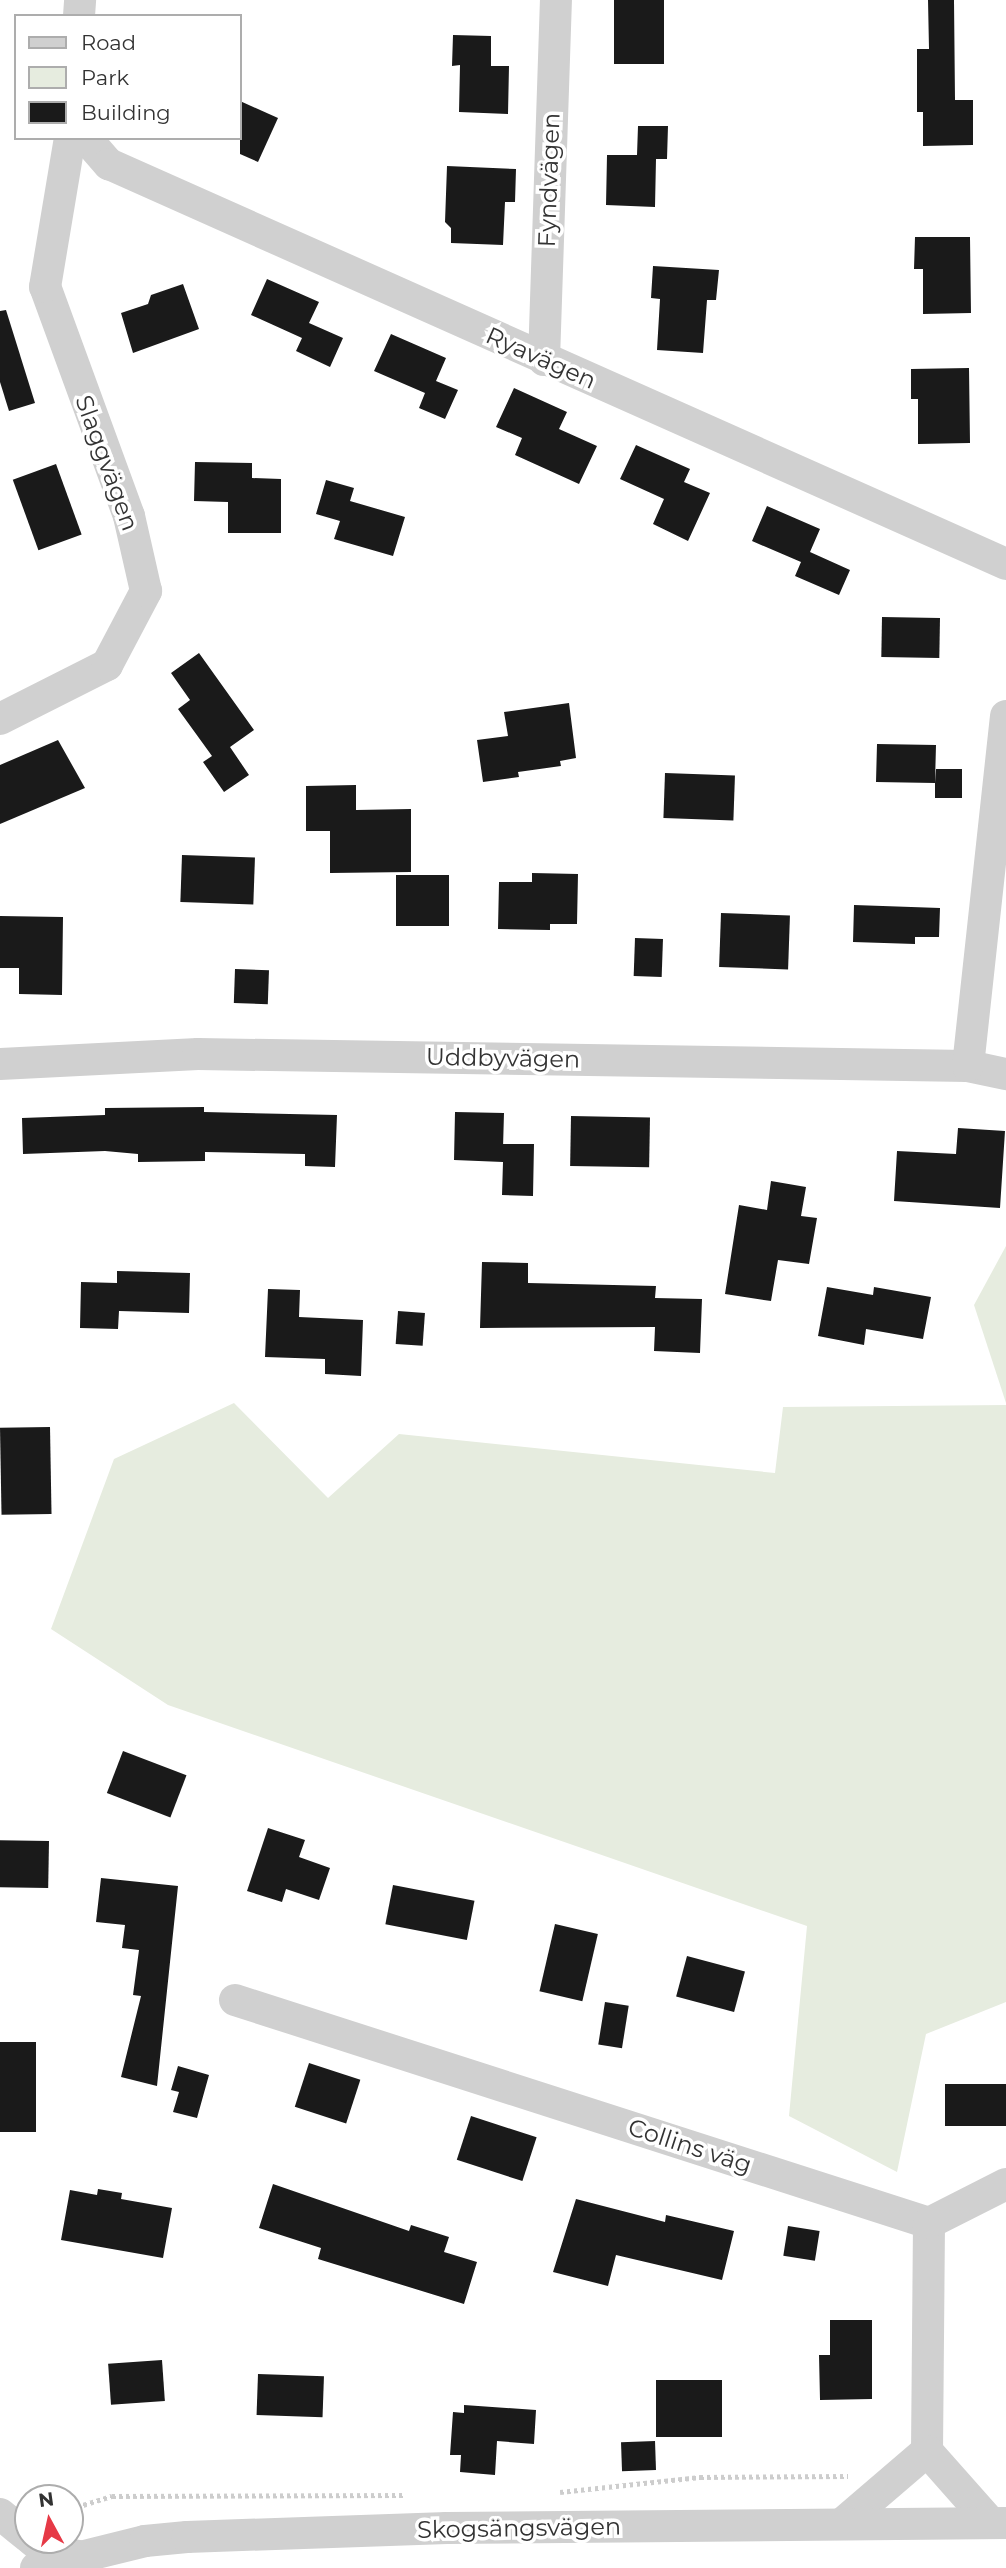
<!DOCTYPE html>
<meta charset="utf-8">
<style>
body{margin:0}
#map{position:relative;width:1006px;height:2568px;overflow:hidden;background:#fff;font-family:Montserrat,sans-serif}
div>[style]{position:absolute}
.green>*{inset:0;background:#e6ecdf}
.building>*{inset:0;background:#1a1a1a;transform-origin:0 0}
.path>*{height:4.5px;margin-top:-2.25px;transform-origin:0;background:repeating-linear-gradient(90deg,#cdcdcd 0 3.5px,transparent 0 7px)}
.street>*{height:32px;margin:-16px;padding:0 16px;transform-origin:16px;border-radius:16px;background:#d0d0d0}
span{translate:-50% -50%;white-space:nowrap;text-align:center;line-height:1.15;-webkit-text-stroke:7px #fff;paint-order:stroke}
.street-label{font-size:24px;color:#333}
.legend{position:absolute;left:14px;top:14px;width:228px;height:126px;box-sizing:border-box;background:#fff;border:2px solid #adadad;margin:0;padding:9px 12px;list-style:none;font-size:21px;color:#333}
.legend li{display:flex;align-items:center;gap:14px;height:35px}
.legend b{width:35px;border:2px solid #adadad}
.north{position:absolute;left:14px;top:2484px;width:70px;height:70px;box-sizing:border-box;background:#fff;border:2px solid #adadad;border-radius:50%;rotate:352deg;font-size:19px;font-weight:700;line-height:28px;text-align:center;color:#333}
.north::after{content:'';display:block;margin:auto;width:24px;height:32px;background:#e63946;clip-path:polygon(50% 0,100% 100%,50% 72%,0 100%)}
</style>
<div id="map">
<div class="green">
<i style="clip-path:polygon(1006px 1246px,1006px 1403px,974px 1305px)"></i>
<i style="clip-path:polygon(234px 1403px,328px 1498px,399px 1434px,775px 1473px,783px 1407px,1006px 1405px,1006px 2002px,926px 2034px,897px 2172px,789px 2116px,807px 1926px,168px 1705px,51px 1629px,114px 1459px)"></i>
</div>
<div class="building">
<i style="left:614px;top:0;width:50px;height:64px"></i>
<i style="clip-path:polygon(928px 0,954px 0,955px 100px,973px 100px,973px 145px,923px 146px,923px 112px,917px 112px,917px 49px,929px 49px)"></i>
<i style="clip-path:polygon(453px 35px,491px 36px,491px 66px,509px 66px,508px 114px,459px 112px,460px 65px,452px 66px)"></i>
<i style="clip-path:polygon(240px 101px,278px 118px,258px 162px,240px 154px)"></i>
<i style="clip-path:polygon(638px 126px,668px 126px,667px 159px,656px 159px,655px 207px,606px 205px,607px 155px,637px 155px)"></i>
<i style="clip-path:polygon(447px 166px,516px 169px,515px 202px,505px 202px,503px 245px,451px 243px,451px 228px,445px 222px)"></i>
<i style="clip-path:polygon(915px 237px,970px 237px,971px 313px,923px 314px,923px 269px,914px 269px)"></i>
<i style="clip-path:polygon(653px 266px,719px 270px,716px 300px,707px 300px,703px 353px,657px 350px,660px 299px,651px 298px)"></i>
<i style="clip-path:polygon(267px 279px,319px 302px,309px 323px,343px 338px,330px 367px,296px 351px,302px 338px,251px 315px)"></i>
<i style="clip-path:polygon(183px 284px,199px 329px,133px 353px,121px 313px,148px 304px,151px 295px)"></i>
<i style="clip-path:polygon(6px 310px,35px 403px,9px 411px,0 382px,0 311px)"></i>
<i style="clip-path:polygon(391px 334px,446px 358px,436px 381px,458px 390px,445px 419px,419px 408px,425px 393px,374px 371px)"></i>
<i style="clip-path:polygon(969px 368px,970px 443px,918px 444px,918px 399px,911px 399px,911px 369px)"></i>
<i style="clip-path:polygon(514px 388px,567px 412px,559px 429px,597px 446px,579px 484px,515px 455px,522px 438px,496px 427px)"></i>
<i style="clip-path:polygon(636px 445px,690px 469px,684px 482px,710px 493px,688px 541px,653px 524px,664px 499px,620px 479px)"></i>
<i style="clip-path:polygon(195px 462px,252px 463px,252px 478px,281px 479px,281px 533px,228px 533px,228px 502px,194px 501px)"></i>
<i style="left:56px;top:464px;width:75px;height:46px;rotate:70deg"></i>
<i style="clip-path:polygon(326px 480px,354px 488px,350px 501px,405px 517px,393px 556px,334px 539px,340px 521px,316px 514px)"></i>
<i style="clip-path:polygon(767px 506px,820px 529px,810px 552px,850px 570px,839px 595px,795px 576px,801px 562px,752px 541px)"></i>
<i style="left:882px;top:617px;width:58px;height:40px;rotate:1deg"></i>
<i style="clip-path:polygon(199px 653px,254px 730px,230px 747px,249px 775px,224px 792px,203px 762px,212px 756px,178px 709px,190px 700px,171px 673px)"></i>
<i style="clip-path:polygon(569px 703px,576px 758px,560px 761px,561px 766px,518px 772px,519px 777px,483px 782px,477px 740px,508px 736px,504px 712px)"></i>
<i style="clip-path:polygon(58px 740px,85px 788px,0 824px,0 765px)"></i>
<i style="clip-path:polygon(877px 744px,936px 745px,935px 783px,936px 769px,962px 769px,962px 798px,935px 798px,935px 783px,876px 782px)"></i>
<i style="left:665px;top:773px;width:70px;height:45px;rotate:2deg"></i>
<i style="clip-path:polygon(356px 785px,356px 810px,411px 809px,411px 872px,330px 873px,330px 831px,306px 831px,306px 786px)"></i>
<i style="left:182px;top:855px;width:73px;height:47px;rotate:2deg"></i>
<i style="clip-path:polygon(532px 873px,578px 874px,577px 924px,550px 924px,550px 930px,498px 929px,499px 882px,532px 882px)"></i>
<i style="left:396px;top:875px;width:53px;height:51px"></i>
<i style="clip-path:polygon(854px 905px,940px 908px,939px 937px,915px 937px,915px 944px,853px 942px)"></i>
<i style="left:721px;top:913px;width:69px;height:54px;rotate:2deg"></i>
<i style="clip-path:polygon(0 916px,63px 917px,62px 995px,19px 994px,19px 968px,0 968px)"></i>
<i style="left:635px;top:938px;width:28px;height:38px;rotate:2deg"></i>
<i style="left:235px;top:969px;width:34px;height:34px;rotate:2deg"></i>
<i style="clip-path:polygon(204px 1107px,204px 1112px,337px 1115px,335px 1167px,305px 1166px,305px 1154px,205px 1152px,205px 1161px,138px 1162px,138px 1154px,105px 1151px,23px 1154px,22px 1118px,105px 1115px,105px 1108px)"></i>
<i style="clip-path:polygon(455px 1112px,504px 1113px,503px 1148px,503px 1144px,534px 1144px,533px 1196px,502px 1195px,503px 1162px,454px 1160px)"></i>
<i style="left:571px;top:1116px;width:79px;height:50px;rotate:1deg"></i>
<i style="clip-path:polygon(958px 1128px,1005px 1131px,1000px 1208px,894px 1201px,897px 1151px,956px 1154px)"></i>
<i style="clip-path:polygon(771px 1181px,806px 1187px,801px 1216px,817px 1218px,809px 1264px,778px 1260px,771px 1301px,725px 1294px,739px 1205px,767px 1210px)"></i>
<i style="clip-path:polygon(482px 1262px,528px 1263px,528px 1283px,656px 1286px,655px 1298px,702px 1299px,700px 1353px,654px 1351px,655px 1327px,480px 1328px)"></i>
<i style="clip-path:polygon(117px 1271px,190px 1273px,189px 1313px,119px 1311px,118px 1329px,80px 1328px,81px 1282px,117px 1283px)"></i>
<i style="clip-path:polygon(827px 1287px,873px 1295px,874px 1287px,931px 1297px,923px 1339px,866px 1329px,864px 1345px,818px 1336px)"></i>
<i style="clip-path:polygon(268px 1289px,300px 1290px,299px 1317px,363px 1320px,361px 1376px,325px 1374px,325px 1359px,265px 1357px)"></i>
<i style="left:398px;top:1311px;width:27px;height:33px;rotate:4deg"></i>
<i style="left:50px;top:1427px;width:87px;height:50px;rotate:89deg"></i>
<i style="left:123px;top:1751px;width:68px;height:45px;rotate:21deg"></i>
<i style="clip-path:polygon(268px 1828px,305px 1840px,299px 1857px,330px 1868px,319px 1900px,286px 1889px,282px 1902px,247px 1891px)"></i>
<i style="left:49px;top:1841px;width:47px;height:49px;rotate:91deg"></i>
<i style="clip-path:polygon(101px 1878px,178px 1886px,157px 2086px,121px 2077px,141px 1996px,133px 1995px,139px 1950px,122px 1948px,125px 1925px,96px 1922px)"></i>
<i style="left:393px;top:1885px;width:83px;height:40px;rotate:11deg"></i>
<i style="left:555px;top:1924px;width:44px;height:69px;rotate:13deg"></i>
<i style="left:687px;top:1956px;width:60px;height:42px;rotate:15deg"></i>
<i style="left:605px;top:2002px;width:24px;height:43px;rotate:9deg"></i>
<i style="left:0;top:2042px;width:36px;height:90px"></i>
<i style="left:309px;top:2063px;width:54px;height:46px;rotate:18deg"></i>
<i style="clip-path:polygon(178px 2066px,209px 2075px,197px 2118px,173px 2112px,179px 2092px,171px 2090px)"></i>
<i style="left:1006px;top:2084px;width:42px;height:61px;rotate:90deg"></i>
<i style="left:471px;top:2116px;width:69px;height:46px;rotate:18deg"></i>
<i style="clip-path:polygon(273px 2184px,409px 2231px,411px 2225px,449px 2237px,444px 2252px,477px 2262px,464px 2304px,318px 2259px,321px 2248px,259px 2228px)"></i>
<i style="clip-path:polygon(98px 2189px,122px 2193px,121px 2199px,172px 2208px,163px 2258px,61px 2240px,70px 2190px,97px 2195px)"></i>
<i style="clip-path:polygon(576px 2199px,665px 2222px,666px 2215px,734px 2231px,722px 2280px,616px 2255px,608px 2286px,553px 2272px)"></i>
<i style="left:788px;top:2226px;width:32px;height:30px;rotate:9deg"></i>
<i style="clip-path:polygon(830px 2320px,872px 2320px,872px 2399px,820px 2400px,819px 2355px,830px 2355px)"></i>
<i style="left:162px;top:2360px;width:41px;height:54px;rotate:86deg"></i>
<i style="left:258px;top:2374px;width:66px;height:41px;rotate:2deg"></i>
<i style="left:722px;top:2380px;width:57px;height:66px;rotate:90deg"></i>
<i style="clip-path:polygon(464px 2405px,536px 2410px,534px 2444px,497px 2441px,495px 2475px,460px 2472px,461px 2455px,450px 2455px,453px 2412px,464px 2413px)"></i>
<i style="left:655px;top:2441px;width:29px;height:34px;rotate:88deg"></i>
</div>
<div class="path">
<i style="left:560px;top:2492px;width:141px;rotate:-6.1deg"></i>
<i style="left:700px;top:2477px;width:148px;rotate:-0.4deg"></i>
<i style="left:70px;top:2509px;width:44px;rotate:-17.2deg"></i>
<i style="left:112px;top:2496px;width:293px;rotate:-0.2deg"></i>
</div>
<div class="street">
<i style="left:79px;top:16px;width:16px;rotate:-86deg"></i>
<i style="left:86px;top:138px;width:35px;rotate:49deg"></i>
<i style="left:109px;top:164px;width:982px;rotate:24.03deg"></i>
<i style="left:544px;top:360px;width:360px;rotate:-88.1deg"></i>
<i style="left:0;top:719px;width:120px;rotate:-26.8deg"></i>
<i style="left:107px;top:665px;width:84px;rotate:-62.2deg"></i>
<i style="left:146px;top:591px;width:77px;rotate:-102.8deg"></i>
<i style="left:129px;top:516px;width:244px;rotate:-110.1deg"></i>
<i style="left:45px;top:287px;width:151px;rotate:-80.5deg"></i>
<i style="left:0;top:1064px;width:198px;rotate:-2.9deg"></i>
<i style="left:198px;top:1054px;width:770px;rotate:0.89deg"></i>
<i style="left:968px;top:1066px;width:39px;rotate:12deg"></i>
<i style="left:968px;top:1066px;width:352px;rotate:-83.8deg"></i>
<i style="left:235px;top:2000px;width:729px;rotate:17.81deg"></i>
<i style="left:929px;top:2223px;width:228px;rotate:90.5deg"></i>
<i style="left:927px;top:2451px;width:111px;rotate:139.4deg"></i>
<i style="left:929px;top:2223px;width:86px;rotate:-26.9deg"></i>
<i style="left:927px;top:2451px;width:94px;rotate:48.5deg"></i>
<i style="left:0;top:2514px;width:36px;rotate:39deg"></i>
<i style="left:32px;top:2540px;width:16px;rotate:38deg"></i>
<i style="left:45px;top:2550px;width:34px;rotate:10deg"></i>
<i style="left:36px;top:2568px;width:112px;rotate:-13.9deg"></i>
<i style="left:145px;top:2541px;width:42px;rotate:-5.4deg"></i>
<i style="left:187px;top:2537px;width:260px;rotate:-2deg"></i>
<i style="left:447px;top:2528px;width:559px;rotate:-0.51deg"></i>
</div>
<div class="street-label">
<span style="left:549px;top:180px;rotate:-88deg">Fyndvägen</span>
<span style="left:541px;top:358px;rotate:24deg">Ryavägen</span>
<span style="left:107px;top:463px;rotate:70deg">Slaggvägen</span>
<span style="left:503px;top:1058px;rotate:1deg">Uddbyvägen</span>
<span style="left:690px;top:2146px;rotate:18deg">Collins väg</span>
<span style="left:519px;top:2528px;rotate:-1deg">Skogsängsvägen</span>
</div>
<ul class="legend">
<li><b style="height:9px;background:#d0d0d0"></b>Road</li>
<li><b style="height:19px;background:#e6ecdf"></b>Park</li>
<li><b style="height:19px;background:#1a1a1a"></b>Building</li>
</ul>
<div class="north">N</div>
</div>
